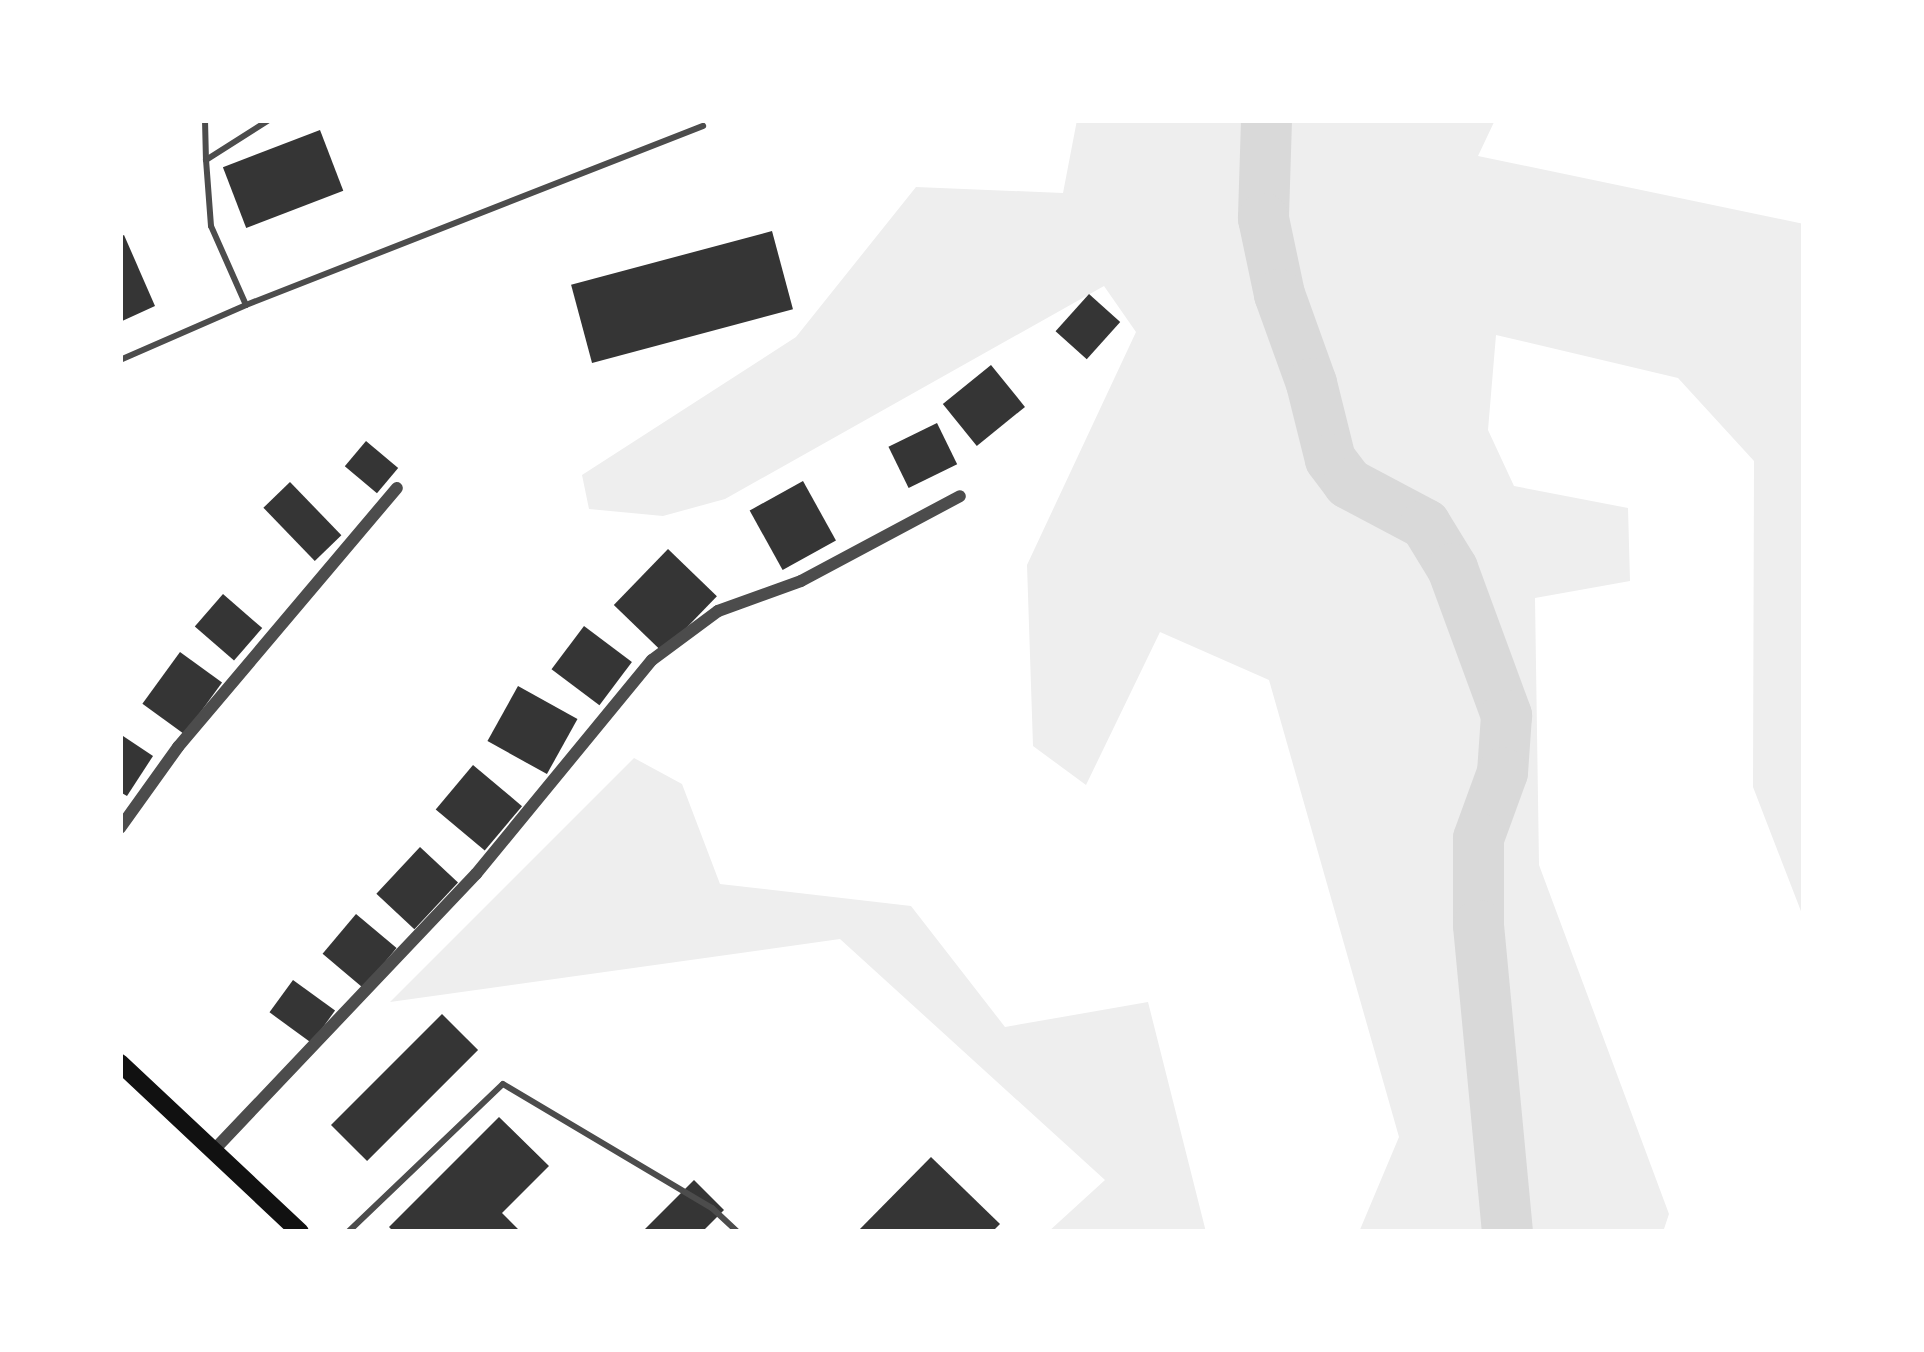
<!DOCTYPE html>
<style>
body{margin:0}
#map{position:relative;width:1924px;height:1352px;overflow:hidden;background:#fff;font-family:"PT Serif",serif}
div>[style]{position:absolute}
.green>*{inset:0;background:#eee}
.river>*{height:51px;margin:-25.5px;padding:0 25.5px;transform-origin:25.5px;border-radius:25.5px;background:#d9d9d9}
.building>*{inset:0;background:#353535;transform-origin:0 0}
.service>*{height:6px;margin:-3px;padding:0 3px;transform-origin:3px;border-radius:3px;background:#4c4c4c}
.minor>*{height:12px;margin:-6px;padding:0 6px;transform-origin:6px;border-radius:6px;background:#4c4c4c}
.secondary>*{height:18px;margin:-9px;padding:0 9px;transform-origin:9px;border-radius:9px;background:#111}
span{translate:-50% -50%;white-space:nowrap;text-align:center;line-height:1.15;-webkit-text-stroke:10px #fff;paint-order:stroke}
.frame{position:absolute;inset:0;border:123px solid #fff;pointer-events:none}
</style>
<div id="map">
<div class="green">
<i style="clip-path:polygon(1077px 120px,1495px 120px,1478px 156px,1804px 224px,1804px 919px,1753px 787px,1754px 461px,1678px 378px,1496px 335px,1488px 430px,1514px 486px,1628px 508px,1630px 581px,1535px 598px,1539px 865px,1669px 1214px,1663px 1232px,1359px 1232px,1399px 1137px,1269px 680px,1160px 632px,1086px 785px,1033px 746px,1027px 565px,1136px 332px,1104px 286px,725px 499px,663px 516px,589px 509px,582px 475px,796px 337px,916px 187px,1063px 193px)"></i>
<i style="clip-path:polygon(634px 758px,682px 784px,720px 884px,911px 906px,1005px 1027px,1148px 1002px,1206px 1232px,1048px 1232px,1105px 1180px,840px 939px,390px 1002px)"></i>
</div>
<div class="river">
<i style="left:1266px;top:120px;width:98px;rotate:91.8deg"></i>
<i style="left:1263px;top:218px;width:78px;rotate:78.1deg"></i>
<i style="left:1279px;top:294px;width:95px;rotate:70.2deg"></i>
<i style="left:1311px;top:383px;width:78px;rotate:76deg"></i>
<i style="left:1330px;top:459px;width:30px;rotate:53deg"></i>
<i style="left:1348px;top:483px;width:87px;rotate:28deg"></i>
<i style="left:1425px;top:524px;width:52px;rotate:58.5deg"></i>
<i style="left:1452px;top:568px;width:157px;rotate:69.8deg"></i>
<i style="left:1506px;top:715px;width:57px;rotate:94deg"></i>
<i style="left:1502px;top:772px;width:70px;rotate:110deg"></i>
<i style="left:1478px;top:838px;width:87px;rotate:90deg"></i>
<i style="left:1478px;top:925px;width:308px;rotate:84.6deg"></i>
</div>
<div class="building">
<i style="left:320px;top:130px;width:65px;height:104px;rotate:69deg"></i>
<i style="left:772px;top:231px;width:81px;height:208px;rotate:75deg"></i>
<i style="clip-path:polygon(124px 235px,155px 306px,120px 322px,120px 237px)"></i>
<i style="left:1089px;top:294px;width:42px;height:50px;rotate:42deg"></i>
<i style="left:991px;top:365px;width:54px;height:62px;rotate:51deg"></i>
<i style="left:937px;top:423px;width:46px;height:54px;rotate:64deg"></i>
<i style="left:366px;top:441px;width:42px;height:33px;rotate:40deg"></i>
<i style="left:803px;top:481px;width:68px;height:61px;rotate:61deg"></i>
<i style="left:290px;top:482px;width:74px;height:37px;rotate:46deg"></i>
<i style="left:668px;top:549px;width:68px;height:78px;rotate:44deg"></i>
<i style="left:223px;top:594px;width:52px;height:43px;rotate:41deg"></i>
<i style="left:584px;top:626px;width:60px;height:54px;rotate:37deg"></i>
<i style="left:180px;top:652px;width:52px;height:64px;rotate:36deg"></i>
<i style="left:518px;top:686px;width:68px;height:63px;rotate:29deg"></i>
<i style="clip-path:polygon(120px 734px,153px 756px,127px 796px,120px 792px)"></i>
<i style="left:473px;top:765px;width:64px;height:58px;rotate:40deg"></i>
<i style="left:420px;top:847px;width:52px;height:64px;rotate:43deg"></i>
<i style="left:356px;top:914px;width:53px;height:52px;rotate:40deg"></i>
<i style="left:293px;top:980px;width:52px;height:40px;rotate:36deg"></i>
<i style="left:442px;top:1014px;width:51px;height:157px;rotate:45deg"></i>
<i style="clip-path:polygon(499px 1117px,549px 1166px,502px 1213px,521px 1232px,394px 1232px,389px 1227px)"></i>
<i style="clip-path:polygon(931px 1157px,1000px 1224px,992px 1232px,857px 1232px)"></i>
<i style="clip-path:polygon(694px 1180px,724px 1210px,702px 1232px,642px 1232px)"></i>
</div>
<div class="service">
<i style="left:205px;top:120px;width:40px;rotate:88.6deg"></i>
<i style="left:246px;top:305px;width:491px;rotate:-21.4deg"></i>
<i style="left:120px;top:360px;width:137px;rotate:-23.6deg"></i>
<i style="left:246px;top:305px;width:86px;rotate:-113.9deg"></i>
<i style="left:211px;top:226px;width:66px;rotate:-94.3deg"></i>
<i style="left:206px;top:160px;width:75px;rotate:-32.4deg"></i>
<i style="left:348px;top:1232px;width:214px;rotate:-43.7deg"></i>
<i style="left:503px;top:1084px;width:243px;rotate:30.7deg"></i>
<i style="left:712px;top:1208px;width:35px;rotate:43deg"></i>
</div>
<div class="minor">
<i style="left:120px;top:828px;width:100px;rotate:-54.4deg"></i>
<i style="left:178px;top:747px;width:339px;rotate:-49.8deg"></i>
<i style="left:214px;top:1150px;width:381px;rotate:-46.5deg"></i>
<i style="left:476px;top:874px;width:277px;rotate:-50.6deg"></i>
<i style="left:652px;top:660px;width:82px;rotate:-36.6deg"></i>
<i style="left:718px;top:611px;width:88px;rotate:-19.9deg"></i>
<i style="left:801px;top:581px;width:180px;rotate:-28.1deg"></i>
</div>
<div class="secondary">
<i style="left:120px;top:1063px;width:247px;rotate:43.2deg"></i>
</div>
<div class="frame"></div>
</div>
